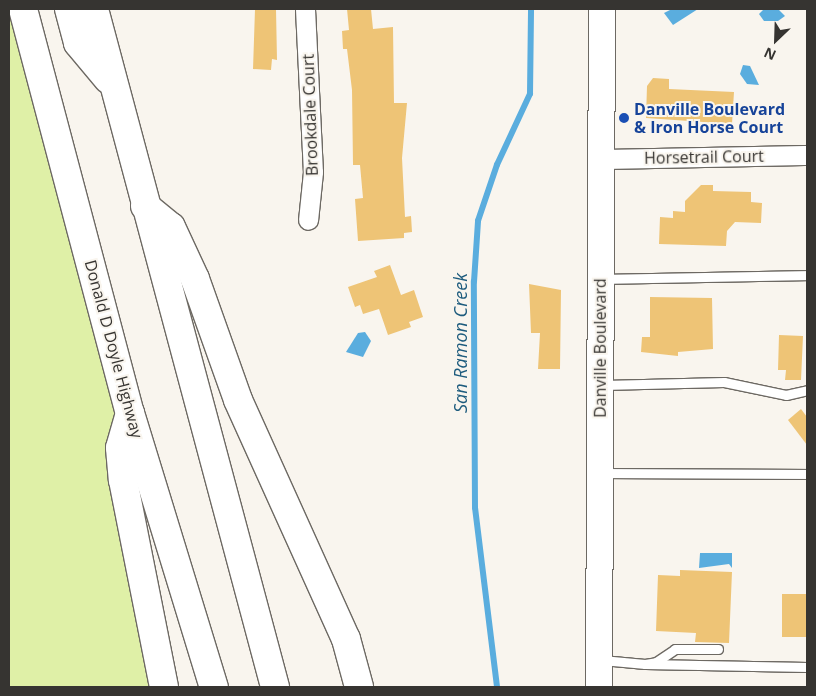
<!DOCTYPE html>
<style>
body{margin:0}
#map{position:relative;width:816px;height:696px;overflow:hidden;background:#f9f5ee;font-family:"Open Sans",sans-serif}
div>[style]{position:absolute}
.green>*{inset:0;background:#dff0a7}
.water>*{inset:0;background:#5aadde}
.stream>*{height:5.5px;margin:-2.75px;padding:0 2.75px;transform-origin:2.75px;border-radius:2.75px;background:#5aadde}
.building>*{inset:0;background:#eec476;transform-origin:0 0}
.roads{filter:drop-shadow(1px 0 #6d6963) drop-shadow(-1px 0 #6d6963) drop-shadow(0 1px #6d6963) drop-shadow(0 -1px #6d6963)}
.service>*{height:9px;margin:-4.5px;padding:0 4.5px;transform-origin:4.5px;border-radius:4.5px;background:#fff}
.minor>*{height:19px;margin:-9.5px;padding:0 9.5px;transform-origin:9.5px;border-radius:9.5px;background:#fff}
.secondary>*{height:26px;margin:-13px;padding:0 13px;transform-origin:13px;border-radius:13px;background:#fff}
.motorway>*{height:28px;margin:-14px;padding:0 14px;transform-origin:14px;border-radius:14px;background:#fff}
.dots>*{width:14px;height:14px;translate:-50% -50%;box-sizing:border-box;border:2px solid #f9f5ee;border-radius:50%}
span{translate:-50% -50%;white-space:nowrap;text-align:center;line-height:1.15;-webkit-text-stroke:4px #f9f5ee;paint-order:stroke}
.transit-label{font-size:16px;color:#164399;font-weight:700}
.left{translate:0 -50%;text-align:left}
.street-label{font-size:16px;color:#363431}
.water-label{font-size:18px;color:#1d5b7d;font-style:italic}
.frame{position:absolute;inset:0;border:10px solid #363431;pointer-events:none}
.north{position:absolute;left:751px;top:15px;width:50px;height:50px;-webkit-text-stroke:4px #f9f5ee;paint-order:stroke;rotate:204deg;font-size:14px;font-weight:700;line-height:20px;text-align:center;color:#363431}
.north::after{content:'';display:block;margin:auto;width:18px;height:22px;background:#363431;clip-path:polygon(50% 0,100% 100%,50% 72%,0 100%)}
</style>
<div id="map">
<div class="green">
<i style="clip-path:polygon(9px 9px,23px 9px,130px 413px,120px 448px,164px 687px,9px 687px)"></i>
</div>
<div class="water">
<i style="clip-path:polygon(672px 9px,698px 9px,673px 25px,664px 13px)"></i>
<i style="clip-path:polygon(764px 9px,779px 10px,785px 16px,778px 21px,764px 21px,759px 14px)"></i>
<i style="clip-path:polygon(743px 65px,750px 66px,759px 85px,747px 84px,740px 74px)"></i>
<i style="clip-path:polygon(365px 332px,371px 341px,363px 357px,346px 352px,358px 333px)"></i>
<i style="clip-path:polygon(700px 553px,732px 553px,732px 568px,729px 564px,699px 568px)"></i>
</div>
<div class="stream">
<i style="left:497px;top:687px;width:180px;rotate:-97deg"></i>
<i style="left:475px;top:508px;width:226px;rotate:-90.3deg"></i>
<i style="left:474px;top:282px;width:61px;rotate:-86.2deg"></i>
<i style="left:478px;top:221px;width:59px;rotate:-71.3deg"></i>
<i style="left:497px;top:165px;width:78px;rotate:-65.1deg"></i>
<i style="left:530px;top:94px;width:85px;rotate:-89.3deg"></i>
</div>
<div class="building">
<i style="clip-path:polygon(255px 9px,276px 9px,277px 60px,272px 59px,271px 70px,253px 69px)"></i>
<i style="clip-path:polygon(347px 9px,371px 9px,373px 29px,393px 27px,394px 103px,407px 103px,402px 158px,405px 217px,411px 216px,412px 232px,404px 233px,404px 238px,358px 241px,355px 199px,363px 198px,360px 165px,353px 165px,352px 90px,347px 49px,343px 49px,342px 31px,349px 30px)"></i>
<i style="clip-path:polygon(653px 78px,669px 79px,669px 89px,734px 92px,732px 124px,646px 118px,647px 86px)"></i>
<i style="clip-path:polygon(701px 185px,713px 185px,713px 191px,751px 192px,751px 202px,762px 203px,761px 223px,735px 222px,727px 231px,726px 246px,659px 244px,660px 217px,673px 218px,673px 211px,685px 212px,685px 201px)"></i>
<i style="clip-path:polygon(390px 265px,401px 295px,414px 290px,423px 317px,409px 322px,411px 327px,388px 335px,379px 309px,363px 314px,360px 305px,355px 307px,348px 287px,377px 277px,374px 271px)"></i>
<i style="clip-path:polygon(529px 284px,561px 290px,560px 369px,538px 369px,540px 333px,531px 333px)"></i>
<i style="clip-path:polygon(650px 297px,712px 298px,713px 349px,678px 352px,678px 356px,641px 352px,642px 337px,650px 337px)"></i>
<i style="clip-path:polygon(779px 335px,803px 336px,801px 380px,785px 380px,786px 370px,778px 370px)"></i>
<i style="clip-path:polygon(801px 409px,807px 417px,807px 445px,788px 420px)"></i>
<i style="clip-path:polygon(680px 570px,732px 572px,729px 643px,695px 642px,696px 633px,656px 631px,658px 575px,680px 576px)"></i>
<i style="left:782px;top:594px;width:25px;height:43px"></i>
</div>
<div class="roads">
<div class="service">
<i style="left:603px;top:279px;width:204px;rotate:-1.1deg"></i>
<i style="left:603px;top:385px;width:121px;rotate:-1.4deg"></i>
<i style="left:724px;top:382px;width:63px;rotate:11.8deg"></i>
<i style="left:786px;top:395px;width:22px;rotate:-13deg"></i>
<i style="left:603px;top:473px;width:204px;rotate:0.3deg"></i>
<i style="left:602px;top:660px;width:43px;rotate:5.3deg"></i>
<i style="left:645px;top:664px;width:11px;rotate:-10deg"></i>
<i style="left:656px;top:662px;width:23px;rotate:-34deg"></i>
<i style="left:675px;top:649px;width:43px"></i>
<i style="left:645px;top:664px;width:162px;rotate:1.1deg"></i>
</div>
<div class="minor">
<i style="left:305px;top:9px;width:163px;rotate:87.2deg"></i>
<i style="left:313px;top:172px;width:48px;rotate:95.9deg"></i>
<i style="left:601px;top:159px;width:206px;rotate:-1.1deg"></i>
</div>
<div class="secondary">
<i style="left:599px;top:687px;width:678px;rotate:-89.75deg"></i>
</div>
<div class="motorway">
<i style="left:23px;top:9px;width:418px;rotate:75.2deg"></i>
<i style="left:130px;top:413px;width:287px;rotate:73deg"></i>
<i style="left:69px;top:9px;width:35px;rotate:75deg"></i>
<i style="left:78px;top:43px;width:47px;rotate:50.2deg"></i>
<i style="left:94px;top:9px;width:702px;rotate:75.05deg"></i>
<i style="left:145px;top:206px;width:33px;rotate:39deg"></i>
<i style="left:171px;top:227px;width:57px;rotate:65.2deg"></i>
<i style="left:195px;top:279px;width:128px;rotate:70.4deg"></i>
<i style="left:238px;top:400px;width:262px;rotate:65.7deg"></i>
<i style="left:346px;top:639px;width:50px;rotate:74.8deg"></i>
<i style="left:130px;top:413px;width:36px;rotate:106deg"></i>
<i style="left:120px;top:448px;width:32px;rotate:85deg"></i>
<i style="left:123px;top:480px;width:211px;rotate:78.8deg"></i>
</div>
</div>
<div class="dots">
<i style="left:624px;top:118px;background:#1a4fb4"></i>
</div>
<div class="transit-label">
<span class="left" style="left:634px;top:118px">Danville Boulevard<br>&amp; Iron Horse Court</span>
</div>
<div class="street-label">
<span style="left:310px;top:115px;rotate:-92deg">Brookdale Court</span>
<span style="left:704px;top:157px;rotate:-1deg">Horsetrail Court</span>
<span style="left:600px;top:348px;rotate:-90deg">Danville Boulevard</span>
<span style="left:114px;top:349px;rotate:75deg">Donald D Doyle Highway</span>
</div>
<div class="water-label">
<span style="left:460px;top:343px;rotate:-90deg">San Ramon Creek</span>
</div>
<div class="frame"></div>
<div class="north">N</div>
</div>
